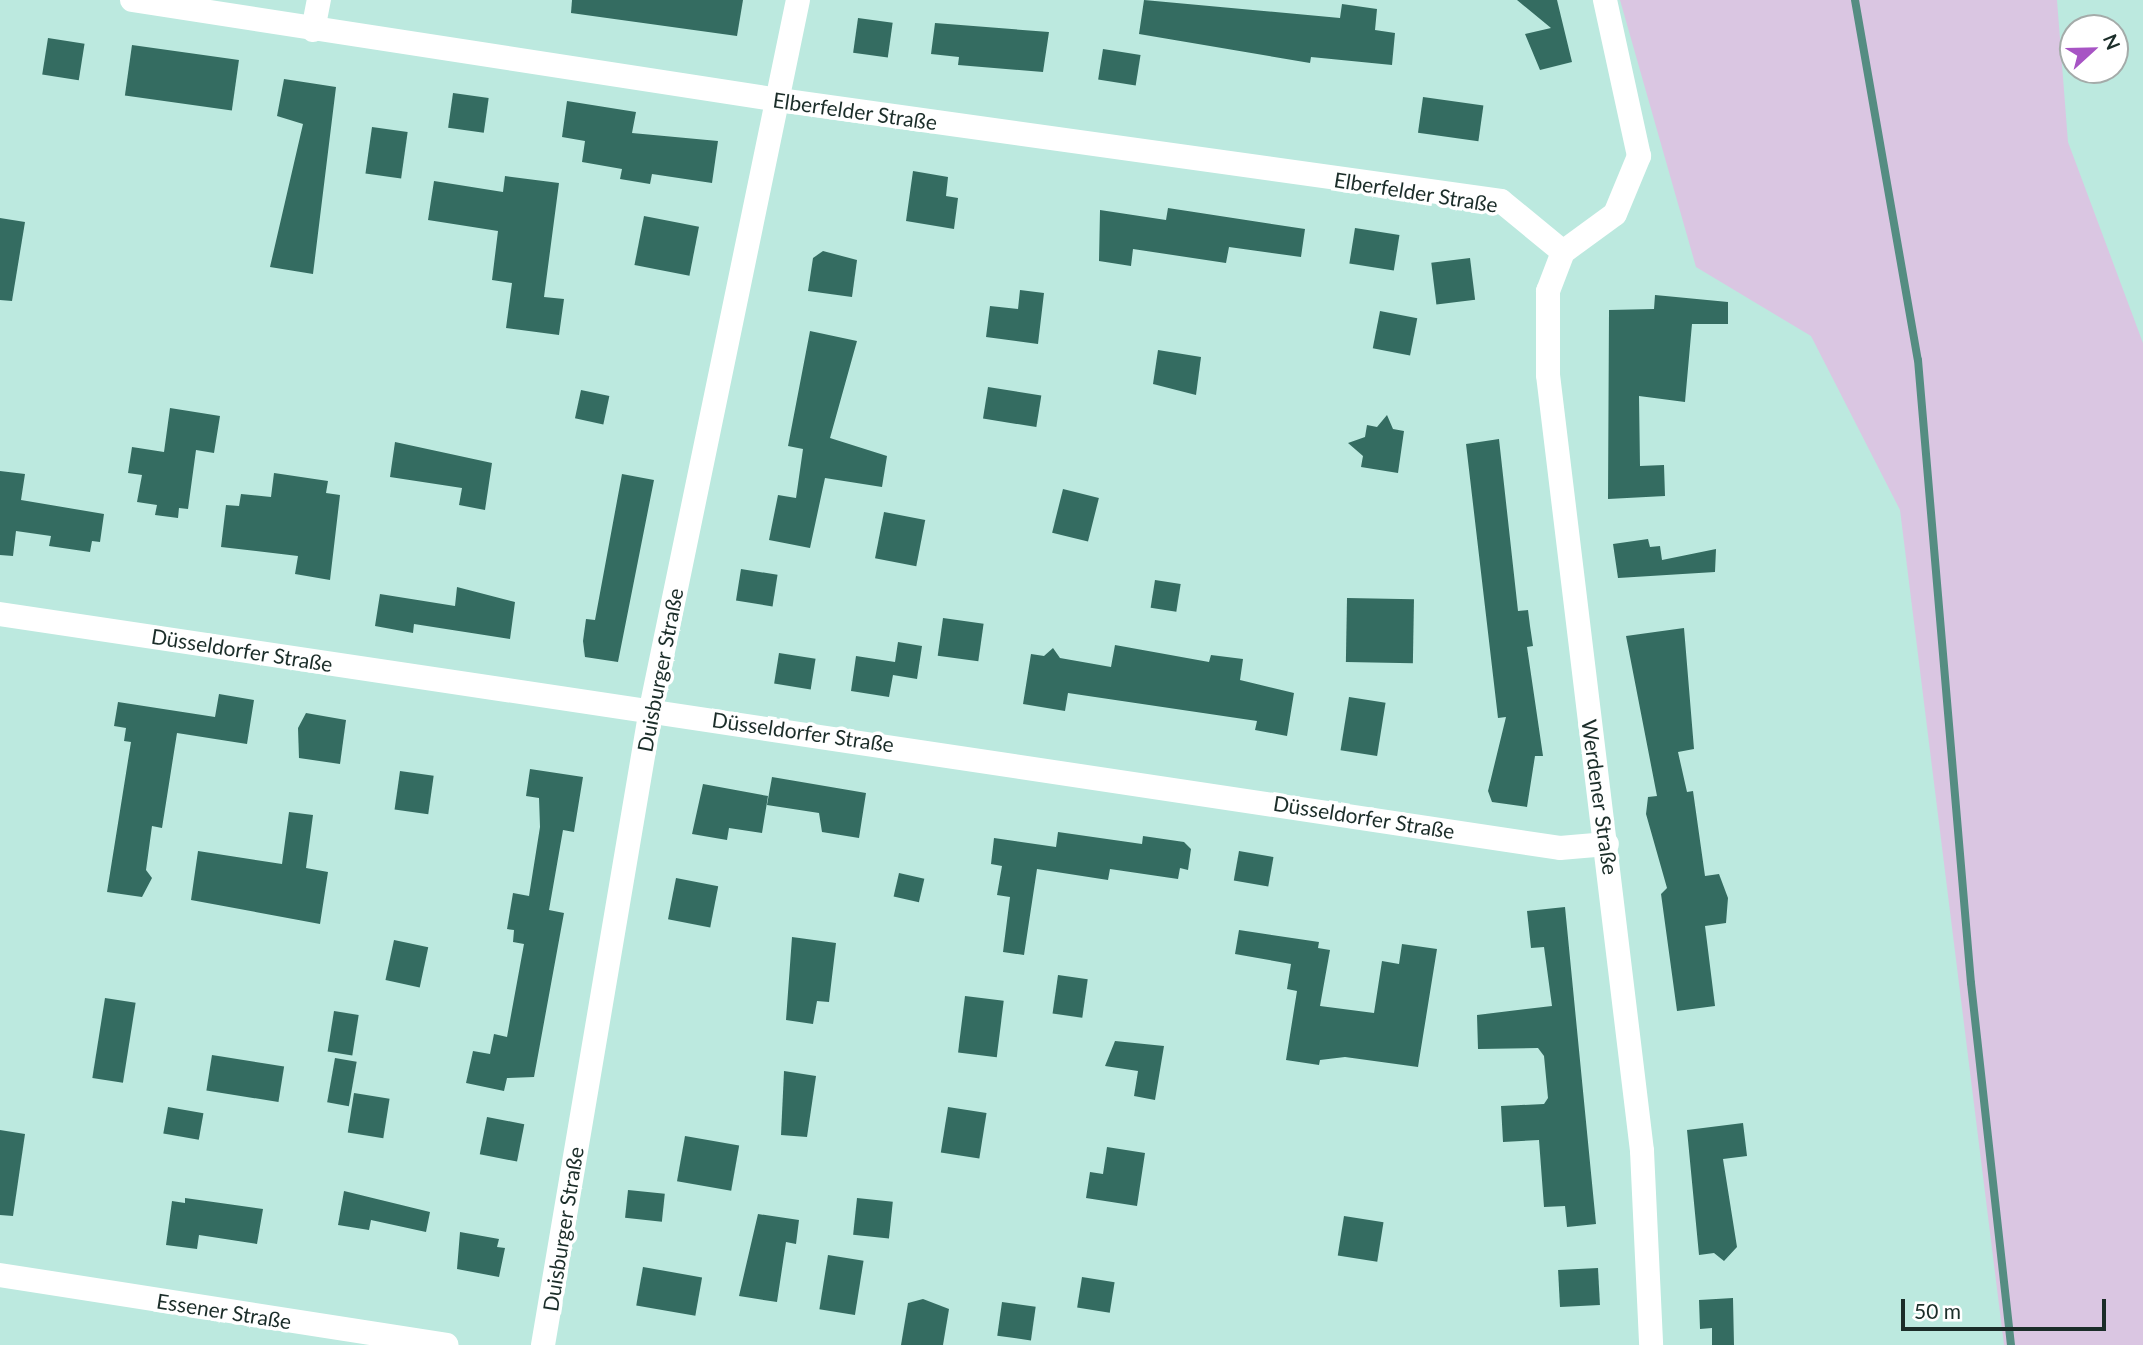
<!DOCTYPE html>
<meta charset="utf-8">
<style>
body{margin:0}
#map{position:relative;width:2143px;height:1345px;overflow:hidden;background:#bce9df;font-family:Lato,sans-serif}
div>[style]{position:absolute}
.green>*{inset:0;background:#dac6e2}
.stream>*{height:8px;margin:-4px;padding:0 4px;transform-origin:4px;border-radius:4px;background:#558d82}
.building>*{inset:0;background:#346c61;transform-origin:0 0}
.minor>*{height:24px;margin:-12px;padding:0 12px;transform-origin:12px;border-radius:12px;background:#fff}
span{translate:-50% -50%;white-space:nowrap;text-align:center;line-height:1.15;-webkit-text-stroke:7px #fff;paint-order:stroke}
.street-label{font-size:21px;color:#1b2d29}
.north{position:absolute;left:2059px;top:14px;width:70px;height:70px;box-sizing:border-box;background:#fff;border:2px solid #a4aba9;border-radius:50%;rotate:68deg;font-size:19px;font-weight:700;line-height:28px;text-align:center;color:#1b2d29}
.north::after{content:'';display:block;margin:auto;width:24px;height:32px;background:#a754c4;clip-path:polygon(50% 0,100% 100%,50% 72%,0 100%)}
.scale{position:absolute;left:1901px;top:1299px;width:205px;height:32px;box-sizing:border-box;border:4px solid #1b2d29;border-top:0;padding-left:9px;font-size:21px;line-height:24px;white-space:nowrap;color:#1b2d29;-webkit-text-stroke:5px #fff;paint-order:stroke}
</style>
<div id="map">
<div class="green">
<i style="clip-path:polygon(1620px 0,2057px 0,2068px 142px,2143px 343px,2143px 1345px,2004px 1345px,1900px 510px,1811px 336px,1696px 267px)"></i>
</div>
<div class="stream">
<i style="left:1855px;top:0;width:365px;rotate:80.1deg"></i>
<i style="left:1918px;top:360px;width:625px;rotate:85.14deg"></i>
<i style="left:1971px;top:983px;width:364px;rotate:83.7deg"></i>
</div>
<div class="building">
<i style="clip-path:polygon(572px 0,743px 0,737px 36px,571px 13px)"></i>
<i style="clip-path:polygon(1144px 0,1340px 18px,1342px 4px,1377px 9px,1375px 30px,1395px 33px,1392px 65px,1311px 57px,1310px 63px,1139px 34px)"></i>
<i style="clip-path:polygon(1517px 0,1557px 0,1572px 62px,1540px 70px,1525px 34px,1551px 28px)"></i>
<i style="left:858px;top:18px;width:35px;height:35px;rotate:8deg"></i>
<i style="clip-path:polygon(935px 23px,1049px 32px,1043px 72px,958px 65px,959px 57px,931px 54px)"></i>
<i style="left:48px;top:38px;width:37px;height:37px;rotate:9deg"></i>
<i style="left:132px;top:45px;width:108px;height:51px;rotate:8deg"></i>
<i style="left:1103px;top:49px;width:38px;height:31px;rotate:9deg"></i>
<i style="clip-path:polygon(284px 79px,336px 87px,313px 274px,270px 267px,303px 124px,277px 116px)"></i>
<i style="left:453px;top:93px;width:36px;height:35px;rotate:8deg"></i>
<i style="left:1423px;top:97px;width:61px;height:36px;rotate:8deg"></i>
<i style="clip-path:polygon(567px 101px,636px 112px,632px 133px,718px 141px,712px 183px,652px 174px,650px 184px,620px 179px,622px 169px,582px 162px,585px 141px,562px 137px)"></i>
<i style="left:372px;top:127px;width:36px;height:47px;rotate:8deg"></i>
<i style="clip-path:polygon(913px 171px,948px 177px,946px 196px,958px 198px,954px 229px,906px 221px)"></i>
<i style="clip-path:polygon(505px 176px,559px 183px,544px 297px,564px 299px,559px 335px,506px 328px,512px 283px,492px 280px,498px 231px,428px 220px,434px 181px,503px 192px)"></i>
<i style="clip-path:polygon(1168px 208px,1305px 229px,1301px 257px,1229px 247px,1226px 263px,1133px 249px,1131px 266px,1099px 261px,1100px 210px,1166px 220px)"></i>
<i style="left:644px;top:216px;width:56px;height:50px;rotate:11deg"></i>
<i style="clip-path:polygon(0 218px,25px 222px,12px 301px,0 300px)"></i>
<i style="left:1355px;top:228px;width:45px;height:36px;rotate:9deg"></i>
<i style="clip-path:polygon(823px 251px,857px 260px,852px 297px,808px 291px,813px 258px)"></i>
<i style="left:1470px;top:258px;width:42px;height:39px;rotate:83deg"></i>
<i style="clip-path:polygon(1020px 290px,1044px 293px,1038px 344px,986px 337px,990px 306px,1018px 309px)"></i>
<i style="clip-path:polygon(1655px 295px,1728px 302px,1728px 324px,1692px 324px,1685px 402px,1639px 396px,1640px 466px,1664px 465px,1665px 496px,1608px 499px,1609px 310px,1654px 309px)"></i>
<i style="left:1380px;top:311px;width:38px;height:38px;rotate:11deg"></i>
<i style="clip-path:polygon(810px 331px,857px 341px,830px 438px,887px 456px,882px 487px,825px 478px,810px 548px,769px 540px,778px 495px,796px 498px,803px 449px,788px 446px)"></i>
<i style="clip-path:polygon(1158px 350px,1201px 357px,1196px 395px,1153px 384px)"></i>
<i style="left:988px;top:387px;width:54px;height:32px;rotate:9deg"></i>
<i style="left:581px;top:390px;width:29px;height:29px;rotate:12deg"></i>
<i style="clip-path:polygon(170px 408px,220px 416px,214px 453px,196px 450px,188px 509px,179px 508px,178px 518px,155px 515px,157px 505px,137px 502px,142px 475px,128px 473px,132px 447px,164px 452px)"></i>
<i style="clip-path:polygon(1387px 415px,1393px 429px,1404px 431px,1398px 473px,1361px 467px,1363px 456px,1348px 443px,1365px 437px,1367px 425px,1377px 427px)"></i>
<i style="clip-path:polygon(1499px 439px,1518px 611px,1528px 610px,1530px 626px,1533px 646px,1527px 647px,1543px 756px,1535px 756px,1527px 807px,1492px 802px,1488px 791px,1506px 717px,1498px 718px,1466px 444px)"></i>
<i style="clip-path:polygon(395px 442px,492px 463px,485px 510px,459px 505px,462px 488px,390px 477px)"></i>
<i style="clip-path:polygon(0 471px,25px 474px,21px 500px,104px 514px,100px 542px,92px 541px,90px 552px,49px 546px,51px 536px,16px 531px,13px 556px,0 555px)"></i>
<i style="clip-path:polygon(274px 473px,328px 481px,326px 493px,340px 495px,330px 580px,295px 574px,298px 556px,221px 547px,226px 505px,239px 506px,241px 494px,271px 497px)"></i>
<i style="clip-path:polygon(622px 474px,654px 480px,618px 662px,585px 657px,583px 641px,586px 619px,595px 620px)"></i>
<i style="left:1063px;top:489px;width:37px;height:45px;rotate:14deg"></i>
<i style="left:884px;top:512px;width:42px;height:47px;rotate:11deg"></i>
<i style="clip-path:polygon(1648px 539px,1650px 547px,1660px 546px,1662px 560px,1716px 549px,1715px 572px,1618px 578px,1613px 544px)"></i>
<i style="left:741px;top:569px;width:37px;height:32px;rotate:9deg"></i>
<i style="left:1155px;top:580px;width:26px;height:28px;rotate:9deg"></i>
<i style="clip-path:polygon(457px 587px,515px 602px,510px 639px,414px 624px,413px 633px,375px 626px,380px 594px,455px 606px)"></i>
<i style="left:1347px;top:598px;width:67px;height:64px;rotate:1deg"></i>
<i style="left:943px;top:618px;width:41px;height:38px;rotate:8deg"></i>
<i style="clip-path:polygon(1684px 628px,1694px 749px,1678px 752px,1687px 792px,1693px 791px,1705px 876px,1719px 874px,1728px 898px,1726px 923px,1705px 926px,1715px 1006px,1677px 1011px,1661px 894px,1667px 888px,1646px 814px,1648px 797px,1657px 796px,1626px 636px)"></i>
<i style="clip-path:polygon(898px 642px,922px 646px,917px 679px,893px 675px,889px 697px,851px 691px,856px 656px,895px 662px)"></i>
<i style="clip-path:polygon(1115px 645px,1209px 662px,1211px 655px,1243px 659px,1240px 680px,1294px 693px,1287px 736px,1255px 730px,1257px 721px,1068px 693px,1065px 711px,1023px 704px,1031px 654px,1044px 656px,1053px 648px,1060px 658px,1111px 667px)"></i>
<i style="left:779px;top:653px;width:37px;height:31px;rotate:9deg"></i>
<i style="clip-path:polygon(219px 694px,254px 700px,247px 744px,177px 733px,162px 828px,152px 826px,146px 870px,152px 878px,142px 897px,107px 892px,131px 742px,124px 741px,126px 728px,114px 726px,118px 702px,215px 717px)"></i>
<i style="left:1349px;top:697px;width:37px;height:54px;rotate:9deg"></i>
<i style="clip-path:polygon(306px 713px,346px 720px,340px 764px,299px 758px,298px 728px)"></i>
<i style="clip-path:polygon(530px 769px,583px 777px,574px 832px,563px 830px,549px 910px,564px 913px,534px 1077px,507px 1078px,504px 1091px,466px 1083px,473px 1051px,490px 1054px,494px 1034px,507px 1037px,524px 944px,513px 942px,514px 930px,507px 929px,513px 893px,529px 896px,540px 827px,539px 798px,526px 796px)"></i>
<i style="left:400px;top:771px;width:34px;height:39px;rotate:8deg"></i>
<i style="clip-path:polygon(772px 777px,866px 793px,859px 838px,822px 832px,819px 813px,767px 805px)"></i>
<i style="clip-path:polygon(703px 784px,768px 796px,762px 833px,729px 828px,727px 840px,692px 834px)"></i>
<i style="clip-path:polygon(289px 812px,313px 815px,306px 868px,328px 872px,320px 924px,191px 900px,198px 851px,282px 864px)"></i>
<i style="clip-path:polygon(1058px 832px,1142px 844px,1143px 836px,1184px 842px,1191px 849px,1188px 870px,1180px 868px,1178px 879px,1110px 869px,1108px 880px,1037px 869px,1024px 955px,1003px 952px,1010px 897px,997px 895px,1002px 866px,991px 864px,994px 838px,1056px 847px)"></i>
<i style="left:1239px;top:851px;width:35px;height:30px;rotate:10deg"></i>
<i style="left:899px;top:873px;width:26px;height:24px;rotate:13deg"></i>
<i style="left:676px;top:878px;width:43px;height:42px;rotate:11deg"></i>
<i style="clip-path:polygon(1565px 907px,1596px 1224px,1567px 1227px,1565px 1206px,1544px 1207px,1539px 1140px,1503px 1142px,1501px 1106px,1544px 1104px,1548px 1098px,1544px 1056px,1538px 1048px,1478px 1049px,1477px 1015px,1552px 1006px,1544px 947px,1531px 948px,1527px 911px)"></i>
<i style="clip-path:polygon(1239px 930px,1319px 942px,1318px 948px,1330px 950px,1320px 1006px,1374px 1013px,1382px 961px,1399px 964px,1402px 944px,1437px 949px,1418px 1067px,1345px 1057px,1320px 1060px,1319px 1065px,1286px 1060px,1297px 991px,1287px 989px,1291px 964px,1235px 954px)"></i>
<i style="clip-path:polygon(792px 937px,836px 943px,829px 1002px,817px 1001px,813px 1024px,786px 1020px)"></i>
<i style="left:394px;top:940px;width:35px;height:41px;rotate:12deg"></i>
<i style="left:1058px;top:975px;width:30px;height:39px;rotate:8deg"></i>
<i style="left:965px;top:996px;width:39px;height:57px;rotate:7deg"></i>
<i style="left:105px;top:998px;width:31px;height:81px;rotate:9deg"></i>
<i style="left:334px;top:1011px;width:25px;height:41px;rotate:9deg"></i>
<i style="clip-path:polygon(1115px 1041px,1164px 1046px,1155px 1100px,1134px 1096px,1138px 1071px,1105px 1066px)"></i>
<i style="left:212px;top:1055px;width:73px;height:36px;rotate:9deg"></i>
<i style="left:335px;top:1058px;width:22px;height:45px;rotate:10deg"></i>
<i style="clip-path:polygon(784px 1071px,816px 1076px,807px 1137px,781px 1135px)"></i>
<i style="left:354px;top:1093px;width:36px;height:40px;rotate:9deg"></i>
<i style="left:168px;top:1107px;width:36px;height:27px;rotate:10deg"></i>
<i style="left:948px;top:1107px;width:39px;height:46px;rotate:9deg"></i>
<i style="left:487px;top:1117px;width:38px;height:38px;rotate:11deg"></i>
<i style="clip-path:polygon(1743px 1123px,1747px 1156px,1723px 1159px,1737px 1247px,1724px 1261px,1714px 1253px,1699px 1255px,1687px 1130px)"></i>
<i style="clip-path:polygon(0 1130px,25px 1134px,13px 1216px,0 1215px)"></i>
<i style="left:685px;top:1136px;width:55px;height:46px;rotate:10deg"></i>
<i style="clip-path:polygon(1107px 1147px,1145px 1153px,1137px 1206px,1086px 1198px,1090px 1172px,1103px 1174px)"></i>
<i style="left:628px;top:1190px;width:37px;height:28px;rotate:6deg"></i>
<i style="clip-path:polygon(344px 1191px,430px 1212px,426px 1232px,371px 1220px,369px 1230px,338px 1225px)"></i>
<i style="clip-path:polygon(185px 1198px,263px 1209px,257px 1244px,199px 1235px,197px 1249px,166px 1245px,172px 1201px,185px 1203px)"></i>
<i style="left:857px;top:1198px;width:36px;height:37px;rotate:6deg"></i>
<i style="clip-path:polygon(758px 1214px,799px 1220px,796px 1244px,786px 1242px,777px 1302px,739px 1296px)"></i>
<i style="left:1344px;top:1216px;width:40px;height:40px;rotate:9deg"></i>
<i style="clip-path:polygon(460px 1232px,499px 1239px,497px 1247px,505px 1248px,499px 1277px,457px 1269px)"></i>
<i style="left:828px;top:1255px;width:36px;height:55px;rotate:9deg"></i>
<i style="left:643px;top:1267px;width:60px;height:39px;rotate:10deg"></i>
<i style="left:1598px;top:1268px;width:37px;height:40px;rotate:87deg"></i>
<i style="left:1082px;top:1277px;width:33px;height:31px;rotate:9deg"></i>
<i style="clip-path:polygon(1733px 1298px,1734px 1345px,1712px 1345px,1712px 1328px,1700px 1329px,1699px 1300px)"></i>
<i style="clip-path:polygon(923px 1299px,949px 1309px,943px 1345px,901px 1345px,908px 1303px)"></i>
<i style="left:1002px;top:1302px;width:34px;height:34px;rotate:8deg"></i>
</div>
<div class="minor">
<i style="left:132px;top:0;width:655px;rotate:8.79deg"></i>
<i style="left:779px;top:100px;width:729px;rotate:7.96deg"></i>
<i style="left:1501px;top:201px;width:80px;rotate:39.4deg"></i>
<i style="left:313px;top:30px;width:31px;rotate:-79deg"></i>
<i style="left:1563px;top:252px;width:42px;rotate:111deg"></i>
<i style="left:1548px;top:291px;width:84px;rotate:90deg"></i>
<i style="left:1548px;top:375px;width:782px;rotate:83.09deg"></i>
<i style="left:1642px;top:1151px;width:194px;rotate:87.3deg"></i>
<i style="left:1563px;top:252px;width:64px;rotate:-36.2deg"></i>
<i style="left:1615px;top:214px;width:63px;rotate:-67.5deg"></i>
<i style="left:1639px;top:156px;width:160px;rotate:-102.3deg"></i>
<i style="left:0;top:614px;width:1577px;rotate:8.53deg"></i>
<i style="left:1560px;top:848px;width:47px;rotate:-4.9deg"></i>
<i style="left:0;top:1275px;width:452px;rotate:8.9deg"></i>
<i style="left:543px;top:1345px;width:645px;rotate:-80.36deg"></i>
<i style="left:651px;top:709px;width:724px;rotate:-78.29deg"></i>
</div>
<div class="street-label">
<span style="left:855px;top:111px;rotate:8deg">Elberfelder Straße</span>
<span style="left:1416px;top:192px;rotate:9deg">Elberfelder Straße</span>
<span style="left:242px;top:650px;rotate:9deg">Düsseldorfer Straße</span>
<span style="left:660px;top:670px;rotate:-79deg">Duisburger Straße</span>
<span style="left:803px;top:732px;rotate:8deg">Düsseldorfer Straße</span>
<span style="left:1600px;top:797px;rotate:82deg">Werdener Straße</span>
<span style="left:1364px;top:817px;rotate:9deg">Düsseldorfer Straße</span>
<span style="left:563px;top:1229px;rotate:-81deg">Duisburger Straße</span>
<span style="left:224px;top:1311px;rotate:9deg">Essener Straße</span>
</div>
<div class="north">N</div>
<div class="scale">50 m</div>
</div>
